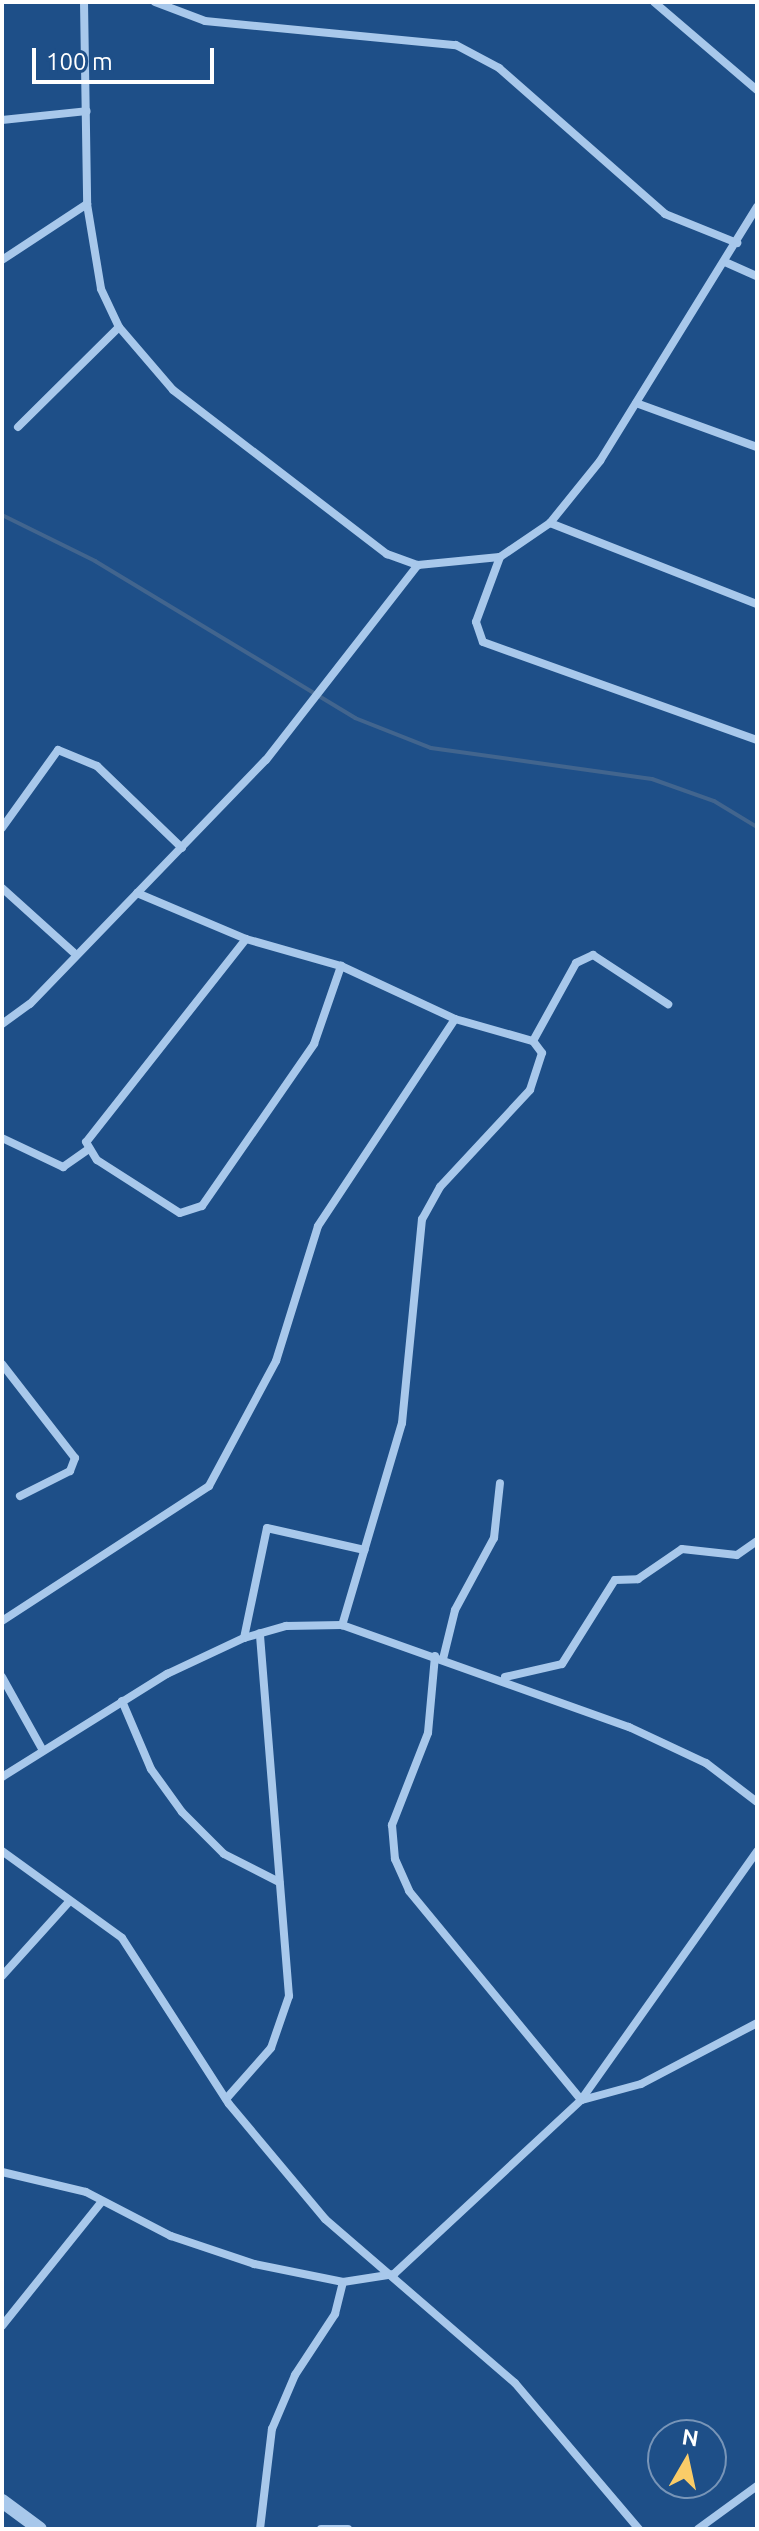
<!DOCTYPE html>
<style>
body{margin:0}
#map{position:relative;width:759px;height:2531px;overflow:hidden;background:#1e4f88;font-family:Ubuntu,sans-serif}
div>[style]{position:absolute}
.stream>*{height:4px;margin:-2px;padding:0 2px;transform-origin:2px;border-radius:2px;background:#42658e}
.minor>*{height:8px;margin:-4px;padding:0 4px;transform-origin:4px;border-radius:4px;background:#a8c8eb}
.tertiary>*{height:14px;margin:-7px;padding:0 7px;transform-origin:7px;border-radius:7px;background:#a8c8eb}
span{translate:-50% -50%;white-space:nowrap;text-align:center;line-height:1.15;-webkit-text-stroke:6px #1e4f88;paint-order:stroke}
.frame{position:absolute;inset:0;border:4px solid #fff;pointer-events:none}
.north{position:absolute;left:647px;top:2419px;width:80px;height:80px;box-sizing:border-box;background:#1e4f88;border:2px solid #7895b8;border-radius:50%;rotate:9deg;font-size:22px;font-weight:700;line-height:32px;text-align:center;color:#fff}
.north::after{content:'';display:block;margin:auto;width:28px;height:36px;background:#facc68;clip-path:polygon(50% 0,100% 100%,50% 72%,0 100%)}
.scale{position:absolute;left:32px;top:48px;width:182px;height:36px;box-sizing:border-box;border:4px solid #fff;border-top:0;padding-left:10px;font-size:24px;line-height:28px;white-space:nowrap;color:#fff;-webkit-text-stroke:6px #1e4f88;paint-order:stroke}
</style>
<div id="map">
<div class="stream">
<i style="left:2px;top:515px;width:104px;rotate:26.3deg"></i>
<i style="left:95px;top:561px;width:304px;rotate:31.1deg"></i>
<i style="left:355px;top:718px;width:82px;rotate:21.5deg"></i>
<i style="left:431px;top:748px;width:223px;rotate:8deg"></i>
<i style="left:652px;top:779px;width:66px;rotate:19.5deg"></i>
<i style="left:714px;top:801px;width:50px;rotate:31.2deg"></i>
</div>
<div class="minor">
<i style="left:84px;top:2px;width:202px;rotate:89.1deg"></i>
<i style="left:87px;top:204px;width:86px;rotate:80.6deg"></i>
<i style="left:101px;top:289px;width:42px;rotate:64.7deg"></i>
<i style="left:119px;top:327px;width:83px;rotate:49.4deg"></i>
<i style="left:173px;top:390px;width:270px;rotate:37.5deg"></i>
<i style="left:387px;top:554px;width:33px;rotate:20deg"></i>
<i style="left:418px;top:565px;width:82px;rotate:-5.6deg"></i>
<i style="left:500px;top:557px;width:60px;rotate:-34.2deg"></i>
<i style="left:550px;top:523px;width:80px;rotate:-51.1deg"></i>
<i style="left:600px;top:461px;width:299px;rotate:-58.3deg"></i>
<i style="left:155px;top:2px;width:53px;rotate:20.8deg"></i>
<i style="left:205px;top:21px;width:252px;rotate:5.5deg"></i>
<i style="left:456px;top:45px;width:49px;rotate:28.1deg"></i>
<i style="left:499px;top:68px;width:221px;rotate:41.3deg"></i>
<i style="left:665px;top:214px;width:78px;rotate:21.9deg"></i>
<i style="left:654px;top:2px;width:135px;rotate:40.5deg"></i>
<i style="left:2px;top:120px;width:85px;rotate:-6deg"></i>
<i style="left:2px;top:260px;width:102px;rotate:-33.4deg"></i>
<i style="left:725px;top:262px;width:35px;rotate:24deg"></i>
<i style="left:636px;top:403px;width:129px;rotate:20deg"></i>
<i style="left:18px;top:427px;width:142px;rotate:-44.7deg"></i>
<i style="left:550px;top:523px;width:222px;rotate:21.4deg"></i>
<i style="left:500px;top:557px;width:69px;rotate:110.3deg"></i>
<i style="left:476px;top:622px;width:21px;rotate:71deg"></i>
<i style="left:483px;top:642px;width:291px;rotate:19.7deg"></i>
<i style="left:2px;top:828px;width:96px;rotate:-54.3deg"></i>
<i style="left:58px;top:750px;width:42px;rotate:22.3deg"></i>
<i style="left:97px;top:766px;width:118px;rotate:44deg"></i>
<i style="left:2px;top:888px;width:96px;rotate:42deg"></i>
<i style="left:137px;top:893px;width:118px;rotate:22.9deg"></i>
<i style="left:246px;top:939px;width:99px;rotate:15.9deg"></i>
<i style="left:341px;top:966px;width:126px;rotate:24.9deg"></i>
<i style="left:455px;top:1019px;width:81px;rotate:15.8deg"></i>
<i style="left:533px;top:1041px;width:15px;rotate:53deg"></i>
<i style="left:542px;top:1053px;width:39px;rotate:108deg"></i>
<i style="left:530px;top:1090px;width:132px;rotate:132.9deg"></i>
<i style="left:440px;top:1187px;width:37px;rotate:119deg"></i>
<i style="left:422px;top:1219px;width:205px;rotate:95.6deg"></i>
<i style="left:402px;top:1423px;width:211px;rotate:106.5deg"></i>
<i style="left:246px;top:939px;width:258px;rotate:128.2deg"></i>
<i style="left:86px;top:1142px;width:21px;rotate:59deg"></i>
<i style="left:97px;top:1160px;width:98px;rotate:32.6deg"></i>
<i style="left:180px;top:1213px;width:23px;rotate:-18deg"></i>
<i style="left:202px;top:1206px;width:197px;rotate:-55.3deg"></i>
<i style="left:314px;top:1044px;width:83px;rotate:-70.9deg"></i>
<i style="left:2px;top:1024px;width:34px;rotate:-36deg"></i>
<i style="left:30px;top:1004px;width:339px;rotate:-46deg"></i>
<i style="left:266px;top:760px;width:247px;rotate:-52.1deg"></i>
<i style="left:533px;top:1041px;width:89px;rotate:-61.1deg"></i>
<i style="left:576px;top:963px;width:19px;rotate:-25deg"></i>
<i style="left:593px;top:955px;width:90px;rotate:33.2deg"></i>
<i style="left:2px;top:1138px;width:68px;rotate:25.4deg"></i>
<i style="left:63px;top:1167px;width:29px;rotate:-35deg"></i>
<i style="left:2px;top:1364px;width:119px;rotate:52.2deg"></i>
<i style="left:75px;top:1458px;width:14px;rotate:111deg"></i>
<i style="left:70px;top:1471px;width:56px;rotate:153.4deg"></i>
<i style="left:2px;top:1621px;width:247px;rotate:-33.1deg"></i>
<i style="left:209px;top:1486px;width:142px;rotate:-61.8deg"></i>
<i style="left:276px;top:1361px;width:141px;rotate:-72.7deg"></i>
<i style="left:318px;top:1226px;width:248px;rotate:-56.5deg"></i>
<i style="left:244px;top:1638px;width:112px;rotate:-78.2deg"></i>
<i style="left:267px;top:1528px;width:100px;rotate:12.7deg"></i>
<i style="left:435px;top:1656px;width:77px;rotate:95.2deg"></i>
<i style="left:428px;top:1733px;width:99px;rotate:111.4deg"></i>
<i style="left:392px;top:1825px;width:34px;rotate:85deg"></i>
<i style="left:395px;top:1859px;width:35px;rotate:66deg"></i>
<i style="left:409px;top:1891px;width:271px;rotate:50.5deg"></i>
<i style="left:443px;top:1659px;width:50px;rotate:-76.2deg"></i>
<i style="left:455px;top:1610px;width:82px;rotate:-61.6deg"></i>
<i style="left:494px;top:1538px;width:55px;rotate:-83.8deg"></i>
<i style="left:2px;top:1677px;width:82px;rotate:60.9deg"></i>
<i style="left:505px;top:1677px;width:58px;rotate:-12.8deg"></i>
<i style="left:562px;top:1664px;width:99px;rotate:-57.8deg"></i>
<i style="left:615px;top:1580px;width:23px;rotate:-2deg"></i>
<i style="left:638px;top:1579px;width:53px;rotate:-34.3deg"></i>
<i style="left:682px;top:1549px;width:55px;rotate:6.2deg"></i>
<i style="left:737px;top:1555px;width:24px;rotate:-35deg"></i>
<i style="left:122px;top:1701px;width:74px;rotate:66.9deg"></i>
<i style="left:151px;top:1769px;width:53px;rotate:54.2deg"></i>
<i style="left:182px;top:1812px;width:59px;rotate:45deg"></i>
<i style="left:224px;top:1854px;width:62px;rotate:27deg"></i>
<i style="left:2px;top:1777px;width:195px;rotate:-32deg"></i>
<i style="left:167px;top:1674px;width:85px;rotate:-25.1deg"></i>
<i style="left:244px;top:1638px;width:44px;rotate:-15.9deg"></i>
<i style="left:286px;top:1626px;width:56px;rotate:-1deg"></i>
<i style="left:342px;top:1625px;width:305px;rotate:19.6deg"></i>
<i style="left:629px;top:1727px;width:85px;rotate:25.1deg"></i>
<i style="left:706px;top:1763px;width:64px;rotate:37.4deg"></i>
<i style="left:2px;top:1851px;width:148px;rotate:35.9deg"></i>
<i style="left:122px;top:1938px;width:197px;rotate:57.2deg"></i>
<i style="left:229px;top:2104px;width:150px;rotate:50.1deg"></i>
<i style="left:325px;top:2219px;width:251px;rotate:40.8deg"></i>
<i style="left:515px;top:2383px;width:192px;rotate:49.7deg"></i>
<i style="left:2px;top:1976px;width:98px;rotate:-47.9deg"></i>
<i style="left:226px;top:2099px;width:68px;rotate:-48.6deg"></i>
<i style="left:271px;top:2048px;width:55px;rotate:-70.9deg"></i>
<i style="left:289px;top:1996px;width:364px;rotate:-94.6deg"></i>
<i style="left:582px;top:2100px;width:61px;rotate:-15.2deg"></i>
<i style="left:641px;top:2084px;width:131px;rotate:-27.7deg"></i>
<i style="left:2px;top:2172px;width:86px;rotate:13.4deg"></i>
<i style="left:86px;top:2192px;width:96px;rotate:27.4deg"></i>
<i style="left:171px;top:2236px;width:88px;rotate:18.6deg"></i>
<i style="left:254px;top:2264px;width:91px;rotate:11.4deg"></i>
<i style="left:343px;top:2282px;width:52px;rotate:-8.9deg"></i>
<i style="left:394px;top:2274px;width:255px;rotate:-42.9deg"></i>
<i style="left:581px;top:2100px;width:305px;rotate:-54.7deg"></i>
<i style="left:2px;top:2326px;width:160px;rotate:-51.3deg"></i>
<i style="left:260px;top:2529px;width:101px;rotate:-83.2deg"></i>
<i style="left:272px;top:2429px;width:59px;rotate:-66.9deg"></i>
<i style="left:295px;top:2375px;width:73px;rotate:-56.7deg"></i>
<i style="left:335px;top:2314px;width:33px;rotate:-76deg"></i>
<i style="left:321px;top:2529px;width:27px"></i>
<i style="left:698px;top:2529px;width:73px;rotate:-36.1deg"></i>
</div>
<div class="tertiary">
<i style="left:2px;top:2501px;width:47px;rotate:36.4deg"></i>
</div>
<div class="frame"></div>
<div class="north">N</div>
<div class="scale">100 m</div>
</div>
